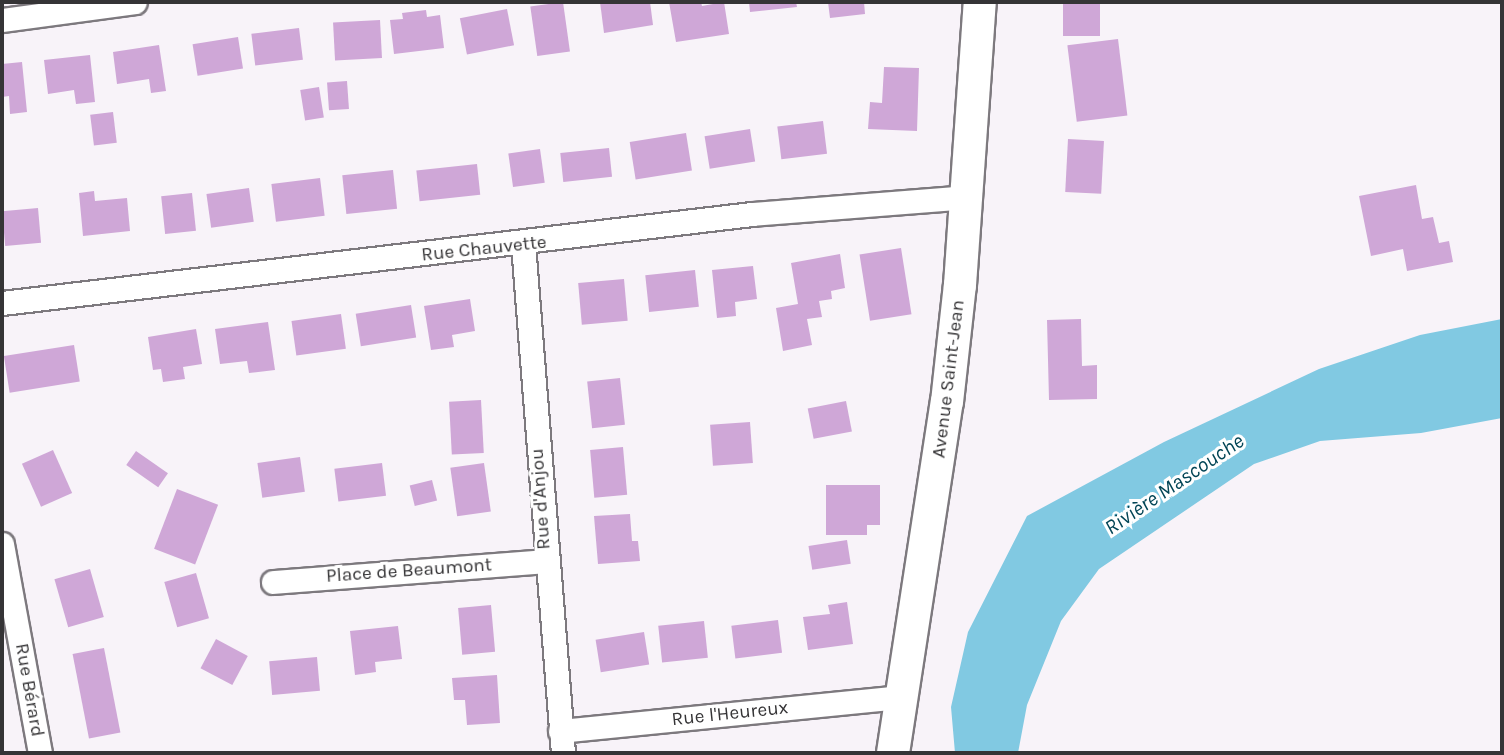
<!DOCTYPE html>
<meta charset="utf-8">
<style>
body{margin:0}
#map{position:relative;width:1504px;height:755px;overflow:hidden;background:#f8f3f9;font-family:Karla,sans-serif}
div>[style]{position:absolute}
.water>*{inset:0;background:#81c9e2}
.building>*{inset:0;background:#cfa7d7;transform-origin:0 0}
.roads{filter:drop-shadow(2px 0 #7d797e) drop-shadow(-2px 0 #7d797e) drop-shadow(0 2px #7d797e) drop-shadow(0 -2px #7d797e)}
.street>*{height:23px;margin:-11.5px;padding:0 11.5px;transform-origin:11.5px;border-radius:11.5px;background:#fff}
.secondary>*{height:32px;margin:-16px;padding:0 16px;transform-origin:16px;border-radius:16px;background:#fff}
span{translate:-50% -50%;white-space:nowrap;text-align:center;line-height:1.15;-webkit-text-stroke:6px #fff;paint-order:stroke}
.street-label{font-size:19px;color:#353436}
.water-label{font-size:21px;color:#024556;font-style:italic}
.frame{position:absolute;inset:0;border:4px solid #353436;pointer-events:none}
</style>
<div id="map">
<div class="water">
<i style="clip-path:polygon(1502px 319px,1502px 418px,1421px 433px,1320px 441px,1254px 464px,1099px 569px,1061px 621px,1027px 705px,1018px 753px,955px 753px,951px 707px,968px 632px,1027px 516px,1164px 442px,1319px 369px,1420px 335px)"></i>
</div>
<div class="building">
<i style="left:563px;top:2px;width:50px;height:33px;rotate:82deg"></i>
<i style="clip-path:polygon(600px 2px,650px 2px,653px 25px,604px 33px)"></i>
<i style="clip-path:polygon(669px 2px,701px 2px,702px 6px,724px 2px,729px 34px,676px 42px)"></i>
<i style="clip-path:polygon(749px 2px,796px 2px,797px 7px,750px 12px)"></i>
<i style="clip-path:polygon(828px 2px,864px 2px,865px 14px,830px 18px)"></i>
<i style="left:1063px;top:2px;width:37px;height:34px"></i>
<i style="left:507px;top:9px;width:37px;height:48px;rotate:79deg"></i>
<i style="clip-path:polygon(426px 10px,427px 17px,440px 15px,444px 48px,394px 54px,390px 20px,403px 19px,402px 13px)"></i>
<i style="left:380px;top:20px;width:38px;height:47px;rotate:87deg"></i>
<i style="left:299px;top:28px;width:32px;height:48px;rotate:83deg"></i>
<i style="left:238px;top:37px;width:32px;height:46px;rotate:81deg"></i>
<i style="left:1118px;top:39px;width:77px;height:51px;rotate:83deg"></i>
<i style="clip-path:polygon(159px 45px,166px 91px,151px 93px,149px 79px,117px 84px,113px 52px)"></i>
<i style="clip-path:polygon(90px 55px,95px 102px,76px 104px,74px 90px,48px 94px,44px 60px)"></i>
<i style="clip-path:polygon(22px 62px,27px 112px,10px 114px,9px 96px,2px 97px,2px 64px)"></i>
<i style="clip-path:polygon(884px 67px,919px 68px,917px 131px,868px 129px,870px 102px,882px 103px)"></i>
<i style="left:347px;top:81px;width:28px;height:20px;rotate:86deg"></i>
<i style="left:319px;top:87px;width:31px;height:19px;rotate:81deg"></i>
<i style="left:113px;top:112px;width:31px;height:23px;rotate:83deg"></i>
<i style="left:823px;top:121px;width:33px;height:46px;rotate:83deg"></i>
<i style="left:750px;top:129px;width:33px;height:46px;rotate:81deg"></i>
<i style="left:686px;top:133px;width:38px;height:57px;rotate:81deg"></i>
<i style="left:1068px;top:139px;width:36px;height:53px;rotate:3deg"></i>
<i style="left:609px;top:148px;width:29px;height:49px;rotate:84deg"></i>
<i style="left:540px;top:149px;width:34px;height:32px;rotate:82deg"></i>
<i style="left:477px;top:164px;width:31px;height:61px;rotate:84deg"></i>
<i style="left:393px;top:170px;width:39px;height:51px;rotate:84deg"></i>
<i style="left:320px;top:178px;width:38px;height:49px;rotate:83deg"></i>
<i style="clip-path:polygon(1416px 185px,1422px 219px,1433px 217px,1439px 243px,1449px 241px,1453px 262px,1407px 271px,1403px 249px,1371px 256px,1359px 196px)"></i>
<i style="left:249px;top:188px;width:34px;height:43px;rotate:82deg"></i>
<i style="clip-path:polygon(94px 191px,95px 201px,127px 198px,130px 231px,83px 236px,79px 193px)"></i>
<i style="left:192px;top:193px;width:38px;height:31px;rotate:84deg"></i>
<i style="left:38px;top:208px;width:35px;height:36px;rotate:85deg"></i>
<i style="left:901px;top:248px;width:67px;height:42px;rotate:81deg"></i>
<i style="clip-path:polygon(840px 254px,845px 288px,831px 291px,832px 299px,819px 301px,822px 317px,807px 319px,812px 345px,783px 351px,776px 308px,798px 304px,791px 263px)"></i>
<i style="clip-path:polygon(753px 266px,757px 299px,735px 302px,736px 316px,717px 318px,712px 270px)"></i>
<i style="left:695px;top:270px;width:37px;height:50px;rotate:84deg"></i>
<i style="left:624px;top:279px;width:42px;height:46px;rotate:85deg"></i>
<i style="clip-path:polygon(470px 299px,475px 331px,452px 335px,454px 347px,431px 350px,424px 306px)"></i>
<i style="left:411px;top:305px;width:33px;height:56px;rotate:81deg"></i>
<i style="left:341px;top:314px;width:35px;height:50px;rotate:82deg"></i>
<i style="clip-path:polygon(1081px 319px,1082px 366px,1097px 365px,1097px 399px,1049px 400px,1047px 320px)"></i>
<i style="clip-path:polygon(268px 322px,275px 370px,249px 373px,247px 361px,220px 364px,215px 329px)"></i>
<i style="clip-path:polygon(196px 329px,202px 364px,183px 367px,185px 379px,163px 382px,161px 369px,153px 370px,148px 337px)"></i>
<i style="left:74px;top:345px;width:37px;height:71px;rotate:81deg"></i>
<i style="left:620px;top:378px;width:47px;height:33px;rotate:84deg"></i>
<i style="left:481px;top:400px;width:53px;height:32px;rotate:87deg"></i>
<i style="left:846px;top:401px;width:31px;height:39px;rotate:79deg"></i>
<i style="left:750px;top:422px;width:41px;height:40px;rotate:86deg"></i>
<i style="left:623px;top:447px;width:48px;height:33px;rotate:85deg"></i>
<i style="left:53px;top:450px;width:47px;height:34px;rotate:66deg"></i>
<i style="left:136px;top:451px;width:39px;height:17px;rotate:35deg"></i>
<i style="left:300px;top:457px;width:35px;height:43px;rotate:82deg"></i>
<i style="left:382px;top:463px;width:33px;height:48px;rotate:83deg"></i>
<i style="left:484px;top:463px;width:49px;height:34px;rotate:82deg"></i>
<i style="left:432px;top:480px;width:21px;height:23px;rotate:76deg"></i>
<i style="clip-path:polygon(826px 485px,880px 485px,880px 525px,867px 525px,867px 535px,826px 535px)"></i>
<i style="left:177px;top:489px;width:44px;height:64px;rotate:21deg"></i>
<i style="clip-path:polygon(630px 514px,632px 541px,638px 541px,640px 561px,598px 564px,594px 516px)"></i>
<i style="left:847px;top:540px;width:24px;height:39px;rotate:81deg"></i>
<i style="left:90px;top:569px;width:50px;height:37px;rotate:74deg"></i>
<i style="left:196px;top:573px;width:47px;height:33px;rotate:74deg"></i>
<i style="clip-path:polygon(847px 602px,853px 644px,808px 650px,803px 617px,830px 614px,828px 605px)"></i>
<i style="left:491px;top:605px;width:47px;height:33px;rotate:85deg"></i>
<i style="left:778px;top:620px;width:33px;height:47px;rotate:83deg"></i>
<i style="left:704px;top:621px;width:37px;height:46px;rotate:84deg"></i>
<i style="clip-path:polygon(398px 626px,402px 659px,375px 662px,376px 672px,355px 675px,350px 631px)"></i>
<i style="left:644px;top:632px;width:33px;height:49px;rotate:81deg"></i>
<i style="left:216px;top:639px;width:36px;height:33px;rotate:28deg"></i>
<i style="left:104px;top:648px;width:86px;height:32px;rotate:79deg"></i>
<i style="left:317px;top:657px;width:34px;height:48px;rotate:85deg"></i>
<i style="clip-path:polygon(497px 675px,500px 723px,467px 725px,465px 700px,454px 700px,452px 678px)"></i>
</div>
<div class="roads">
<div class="street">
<i style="left:2px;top:20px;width:134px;rotate:-7.7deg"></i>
<i style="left:523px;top:244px;width:511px;rotate:85.51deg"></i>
<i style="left:2px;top:303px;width:755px;rotate:-6.77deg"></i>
<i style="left:752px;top:214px;width:215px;rotate:-4.5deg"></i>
<i style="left:2px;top:544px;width:212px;rotate:79.7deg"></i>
<i style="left:273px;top:582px;width:273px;rotate:-4.4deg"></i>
<i style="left:560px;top:731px;width:342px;rotate:-5.7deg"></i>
</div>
<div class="secondary">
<i style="left:893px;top:753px;width:355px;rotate:-81.3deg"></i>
<i style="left:947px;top:402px;width:118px;rotate:-83.7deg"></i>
<i style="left:960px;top:285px;width:284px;rotate:-86deg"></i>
</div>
</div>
<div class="street-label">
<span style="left:484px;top:249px;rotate:-6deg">Rue Chauvette</span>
<span style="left:949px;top:379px;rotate:-83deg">Avenue Saint-Jean</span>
<span style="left:541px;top:499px;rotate:-94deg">Rue d'Anjou</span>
<span style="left:409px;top:571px;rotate:-4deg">Place de Beaumont</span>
<span style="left:29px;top:690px;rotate:80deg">Rue Bérard</span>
<span style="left:730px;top:714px;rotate:-6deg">Rue l'Heureux</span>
</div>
<div class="water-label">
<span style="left:1174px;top:484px;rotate:-34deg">Rivière Mascouche</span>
</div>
<div class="frame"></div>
</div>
